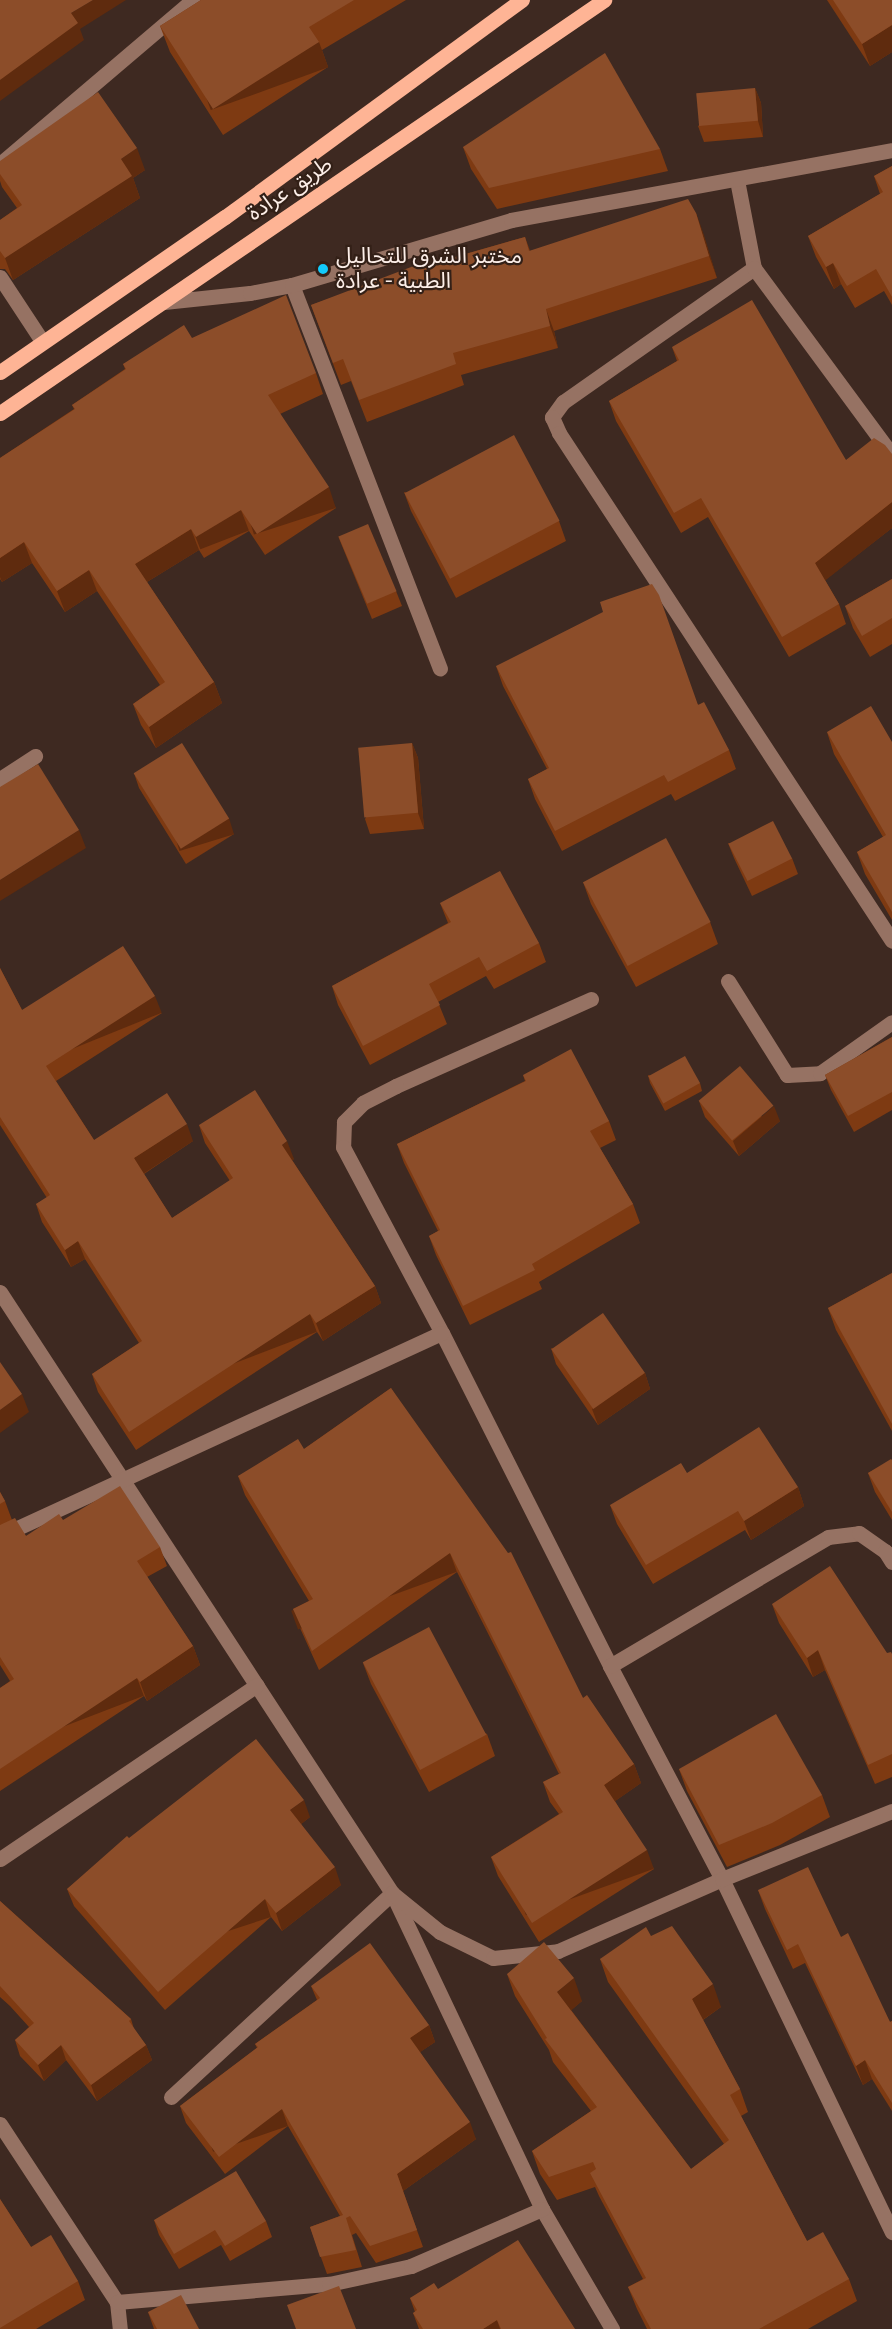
<!DOCTYPE html>
<meta charset="utf-8">
<style>
body{margin:0}
#map{position:relative;width:892px;height:2329px;overflow:hidden;background:#3e2921;font-family:Karla,"Noto Sans Arabic",sans-serif}
div>[style]{position:absolute}
.minor>*{height:15px;margin:-7.5px;padding:0 7.5px;transform-origin:7.5px;border-radius:7.5px;background:#967263}
.major>*{height:15px;margin:-7.5px;padding:0 7.5px;transform-origin:7.5px;border-radius:7.5px;background:#feb495}
.wall>*{inset:0;background:#7e3a12}
.shaded-wall>*{inset:0;background:#5f2b0e;transform-origin:0 0}
.building>*{inset:0;background:#8c4d29;transform-origin:0 0}
.dots>*{width:16px;height:16px;translate:-50% -50%;box-sizing:border-box;border:3px solid #332017;border-radius:50%}
span{translate:-50% -50%;white-space:nowrap;text-align:center;line-height:1.15;-webkit-text-stroke:4.5px #332017;paint-order:stroke}
.street-label{font-size:22px;color:#fceee8}
.poi-label{font-size:22px;color:#fceee8}
.left{translate:0 -50%;text-align:left}
</style>
<div id="map">
<div class="minor">
<i style="left:0;top:164px;width:253px;rotate:-40.4deg"></i>
<i style="left:737px;top:180px;width:90px;rotate:79.1deg"></i>
<i style="left:754px;top:268px;width:233px;rotate:144.9deg"></i>
<i style="left:563px;top:402px;width:19px;rotate:126deg"></i>
<i style="left:552px;top:417px;width:17px;rotate:66deg"></i>
<i style="left:559px;top:433px;width:607px;rotate:56.75deg"></i>
<i style="left:754px;top:268px;width:232px;rotate:53.6deg"></i>
<i style="left:0;top:277px;width:77px;rotate:56.7deg"></i>
<i style="left:292px;top:285px;width:411px;rotate:68.9deg"></i>
<i style="left:164px;top:302px;width:86px;rotate:-6deg"></i>
<i style="left:250px;top:293px;width:43px;rotate:-10.8deg"></i>
<i style="left:292px;top:285px;width:228px;rotate:-16.5deg"></i>
<i style="left:511px;top:220px;width:387px;rotate:-10.4deg"></i>
<i style="left:0;top:779px;width:42px;rotate:-33.3deg"></i>
<i style="left:728px;top:981px;width:111px;rotate:57.9deg"></i>
<i style="left:787px;top:1075px;width:33px;rotate:-3deg"></i>
<i style="left:820px;top:1073px;width:88px;rotate:-35.3deg"></i>
<i style="left:591px;top:999px;width:214px;rotate:156deg"></i>
<i style="left:396px;top:1086px;width:37px;rotate:153deg"></i>
<i style="left:363px;top:1103px;width:27px;rotate:135deg"></i>
<i style="left:344px;top:1122px;width:25px;rotate:92deg"></i>
<i style="left:343px;top:1147px;width:211px;rotate:62deg"></i>
<i style="left:442px;top:1333px;width:373px;rotate:63.2deg"></i>
<i style="left:610px;top:1666px;width:241px;rotate:62.3deg"></i>
<i style="left:722px;top:1879px;width:392px;rotate:64.3deg"></i>
<i style="left:0;top:1292px;width:718px;rotate:56.89deg"></i>
<i style="left:392px;top:1893px;width:350px;rotate:64.6deg"></i>
<i style="left:542px;top:2209px;width:139px;rotate:59.7deg"></i>
<i style="left:0;top:1536px;width:486px;rotate:-24.7deg"></i>
<i style="left:610px;top:1666px;width:253px;rotate:-30.6deg"></i>
<i style="left:828px;top:1537px;width:31px;rotate:-7deg"></i>
<i style="left:859px;top:1533px;width:32px;rotate:35deg"></i>
<i style="left:885px;top:1551px;width:13px;rotate:58deg"></i>
<i style="left:0;top:1859px;width:310px;rotate:-34.1deg"></i>
<i style="left:171px;top:2097px;width:301px;rotate:-42.7deg"></i>
<i style="left:392px;top:1893px;width:62px;rotate:39.1deg"></i>
<i style="left:440px;top:1932px;width:59px;rotate:26.1deg"></i>
<i style="left:493px;top:1958px;width:65px;rotate:-6.1deg"></i>
<i style="left:558px;top:1951px;width:179px;rotate:-23.7deg"></i>
<i style="left:722px;top:1879px;width:183px;rotate:-21.8deg"></i>
<i style="left:0;top:2124px;width:213px;rotate:56.7deg"></i>
<i style="left:117px;top:2302px;width:27px;rotate:84deg"></i>
<i style="left:117px;top:2302px;width:213px;rotate:-4.9deg"></i>
<i style="left:329px;top:2284px;width:84px;rotate:-12.4deg"></i>
<i style="left:411px;top:2266px;width:143px;rotate:-23.5deg"></i>
</div>
<div class="major">
<i style="left:0;top:372px;width:273px;rotate:-34.6deg"></i>
<i style="left:225px;top:217px;width:368px;rotate:-36.2deg"></i>
<i style="left:0;top:413px;width:732px;rotate:-34.36deg"></i>
</div>
<div class="wall">
<i style="clip-path:polygon(201px 0,406px 0,322px 50px,328px 67px,223px 135px,170px 52px,160px 26px)"></i>
<i style="clip-path:polygon(827px 0,892px 0,892px 52px,870px 66px)"></i>
<i style="clip-path:polygon(755px 88px,761px 103px,763px 137px,704px 142px,698px 126px)"></i>
<i style="clip-path:polygon(463px 147px,660px 149px,668px 171px,497px 209px,471px 169px)"></i>
<i style="clip-path:polygon(0 161px,145px 170px,133px 178px,140px 198px,13px 280px,5px 269px,0 269px,0 220px,17px 208px,2px 187px,0 181px)"></i>
<i style="clip-path:polygon(892px 166px,892px 305px,884px 291px,855px 308px,841px 284px,834px 289px,816px 257px,808px 236px,880px 194px,874px 176px)"></i>
<i style="clip-path:polygon(696px 213px,717px 278px,554px 331px,558px 348px,461px 375px,464px 385px,367px 422px,351px 381px,341px 385px,311px 305px,420px 267px,525px 237px,530px 251px)"></i>
<i style="clip-path:polygon(192px 338px,316px 373px,323px 394px,280px 414px,336px 508px,265px 555px,249px 531px,204px 558px,199px 550px,147px 582px,214px 682px,222px 703px,156px 748px,141px 725px,133px 704px,160px 685px,97px 591px,65px 612px,32px 563px,2px 582px,0 579px,0 458px,74px 409px,72px 405px,125px 369px,123px 364px)"></i>
<i style="clip-path:polygon(672px 347px,846px 460px,892px 454px,892px 528px,825px 580px,839px 604px,846px 624px,789px 657px,708px 517px,681px 533px,616px 421px,609px 401px,677px 361px)"></i>
<i style="clip-path:polygon(404px 492px,559px 521px,566px 541px,456px 598px,411px 511px)"></i>
<i style="clip-path:polygon(338px 536px,396px 591px,402px 606px,372px 619px)"></i>
<i style="clip-path:polygon(892px 579px,892px 644px,870px 657px,853px 628px,845px 606px)"></i>
<i style="clip-path:polygon(496px 666px,698px 704px,729px 750px,736px 769px,675px 801px,671px 794px,562px 851px,535px 799px,528px 779px,547px 769px,503px 686px)"></i>
<i style="clip-path:polygon(827px 732px,892px 742px,892px 920px,865px 874px,857px 852px,883px 837px,834px 754px)"></i>
<i style="clip-path:polygon(412px 743px,418px 758px,424px 829px,370px 834px,365px 819px)"></i>
<i style="clip-path:polygon(134px 773px,234px 834px,186px 864px,139px 788px)"></i>
<i style="clip-path:polygon(728px 843px,792px 858px,798px 874px,752px 896px,734px 858px)"></i>
<i style="clip-path:polygon(583px 882px,710px 922px,718px 944px,636px 987px,591px 904px)"></i>
<i style="clip-path:polygon(440px 903px,539px 943px,546px 962px,494px 989px,486px 976px,438px 1002px,447px 1024px,370px 1065px,338px 1005px,332px 986px,448px 923px)"></i>
<i style="clip-path:polygon(0 968px,22px 1010px,162px 1013px,56px 1081px,94px 1140px,193px 1141px,144px 1174px,172px 1218px,230px 1181px,205px 1143px,199px 1125px,294px 1159px,292px 1160px,375px 1286px,381px 1303px,323px 1341px,317px 1332px,136px 1450px,98px 1392px,92px 1374px,139px 1343px,85px 1259px,71px 1267px,42px 1222px,36px 1204px,47px 1198px,0 1125px)"></i>
<i style="clip-path:polygon(892px 1037px,892px 1110px,854px 1132px,831px 1090px,825px 1075px)"></i>
<i style="clip-path:polygon(523px 1075px,609px 1121px,616px 1140px,600px 1148px,633px 1204px,640px 1223px,539px 1282px,542px 1289px,470px 1325px,436px 1255px,429px 1236px,438px 1231px,404px 1163px,397px 1144px,525px 1081px)"></i>
<i style="clip-path:polygon(648px 1075px,700px 1083px,702px 1091px,665px 1111px,650px 1083px)"></i>
<i style="clip-path:polygon(699px 1101px,780px 1121px,739px 1156px,705px 1117px)"></i>
<i style="clip-path:polygon(892px 1273px,892px 1431px,836px 1330px,828px 1308px)"></i>
<i style="clip-path:polygon(551px 1348px,645px 1373px,650px 1389px,598px 1425px,556px 1364px)"></i>
<i style="clip-path:polygon(391px 1388px,583px 1698px,634px 1764px,641px 1783px,615px 1801px,654px 1869px,539px 1942px,498px 1876px,491px 1857px,559px 1814px,550px 1802px,543px 1782px,559px 1774px,457px 1572px,319px 1670px,300px 1628px,293px 1609px,309px 1601px,245px 1495px,238px 1476px,304px 1449px)"></i>
<i style="clip-path:polygon(892px 1460px,892px 1520px,875px 1492px,868px 1473px)"></i>
<i style="clip-path:polygon(798px 1487px,804px 1506px,751px 1540px,745px 1530px,653px 1584px,617px 1524px,610px 1505px)"></i>
<i style="clip-path:polygon(0 1492px,5px 1501px,12px 1520px,26px 1536px,63px 1520px,160px 1547px,167px 1566px,147px 1577px,193px 1646px,200px 1665px,147px 1701px,144px 1696px,0 1791px,0 1688px,10px 1681px,0 1665px)"></i>
<i style="clip-path:polygon(772px 1604px,887px 1653px,892px 1654px,892px 1777px,875px 1784px,825px 1670px,813px 1677px,779px 1623px)"></i>
<i style="clip-path:polygon(363px 1663px,487px 1734px,495px 1756px,429px 1792px,371px 1684px)"></i>
<i style="clip-path:polygon(679px 1769px,822px 1795px,830px 1817px,780px 1845px,727px 1867px,687px 1791px)"></i>
<i style="clip-path:polygon(310px 1817px,301px 1824px,341px 1885px,282px 1931px,271px 1917px,165px 2010px,74px 1906px,67px 1889px,129px 1838px)"></i>
<i style="clip-path:polygon(758px 1890px,841px 1937px,890px 2022px,892px 2021px,892px 2111px,872px 2079px,863px 2085px,805px 1963px,793px 1969px,765px 1909px)"></i>
<i style="clip-path:polygon(0 1901px,131px 2019px,134px 2029px,146px 2045px,152px 2060px,97px 2101px,66px 2060px,44px 2081px,20px 2056px,15px 2040px,29px 2027px,10px 2006px,0 1997px)"></i>
<i style="clip-path:polygon(651px 1936px,721px 2007px,703px 2020px,740px 2089px,748px 2112px,741px 2116px,807px 2241px,849px 2279px,857px 2301px,808px 2329px,647px 2329px,637px 2309px,628px 2287px,643px 2279px,599px 2196px,595px 2187px,557px 2200px,540px 2174px,532px 2151px,591px 2111px,553px 2062px,549px 2050px,515px 1996px,507px 1974px,582px 2001px,571px 2010px,691px 2169px,724px 2144px,608px 1982px,600px 1959px)"></i>
<i style="clip-path:polygon(311px 1986px,429px 2025px,435px 2042px,420px 2052px,476px 2139px,403px 2191px,423px 2247px,376px 2263px,356px 2233px,352px 2235px,362px 2267px,327px 2274px,310px 2227px,340px 2216px,288px 2126px,225px 2174px,186px 2123px,180px 2106px,257px 2048px,255px 2044px,317px 2000px)"></i>
<i style="clip-path:polygon(0 2199px,31px 2247px,78px 2281px,85px 2300px,36px 2329px,0 2329px)"></i>
<i style="clip-path:polygon(154px 2220px,266px 2221px,272px 2237px,230px 2261px,221px 2245px,179px 2269px,159px 2235px)"></i>
<i style="clip-path:polygon(438px 2289px,575px 2329px,419px 2329px,413px 2313px,415px 2312px,410px 2298px)"></i>
<i style="clip-path:polygon(148px 2312px,199px 2329px,154px 2329px)"></i>
</div>
<div class="shaded-wall">
<i style="clip-path:polygon(93px 0,126px 0,80px 29px,84px 40px,0 101px,0 80px,71px 13px)"></i>
<i style="clip-path:polygon(892px 25px,892px 52px,870px 66px,862px 44px)"></i>
<i style="left:319px;top:42px;width:27px;height:125px;rotate:70deg"></i>
<i style="clip-path:polygon(755px 88px,761px 103px,763px 137px,758px 121px)"></i>
<i style="clip-path:polygon(137px 148px,145px 170px,133px 178px,140px 198px,13px 280px,5px 258px,121px 159px)"></i>
<i style="clip-path:polygon(696px 213px,704px 235px,717px 278px,709px 256px)"></i>
<i style="clip-path:polygon(833px 263px,841px 284px,834px 289px,826px 267px)"></i>
<i style="clip-path:polygon(546px 309px,554px 331px,558px 348px,550px 326px)"></i>
<i style="left:329px;top:487px;width:22px;height:86px;rotate:72deg"></i>
<i style="clip-path:polygon(892px 502px,892px 528px,822px 583px,815px 563px)"></i>
<i style="left:241px;top:510px;width:22px;height:52px;rotate:69deg"></i>
<i style="clip-path:polygon(191px 529px,199px 550px,142px 585px,135px 564px)"></i>
<i style="clip-path:polygon(24px 542px,32px 563px,2px 582px,0 577px,0 558px)"></i>
<i style="clip-path:polygon(89px 570px,97px 591px,65px 612px,57px 591px)"></i>
<i style="clip-path:polygon(214px 682px,222px 703px,156px 748px,149px 727px)"></i>
<i style="clip-path:polygon(412px 743px,418px 758px,424px 829px,418px 813px)"></i>
<i style="left:229px;top:818px;width:17px;height:57px;rotate:73deg"></i>
<i style="clip-path:polygon(79px 830px,86px 848px,0 901px,0 880px)"></i>
<i style="left:155px;top:996px;width:18px;height:130px;rotate:68deg"></i>
<i style="clip-path:polygon(774px 1106px,780px 1121px,739px 1156px,733px 1141px)"></i>
<i style="clip-path:polygon(187px 1124px,193px 1141px,140px 1176px,134px 1158px)"></i>
<i style="clip-path:polygon(287px 1141px,294px 1159px,288px 1163px,282px 1145px)"></i>
<i style="clip-path:polygon(78px 1241px,85px 1259px,71px 1267px,65px 1250px)"></i>
<i style="clip-path:polygon(375px 1286px,381px 1303px,323px 1341px,316px 1323px)"></i>
<i style="left:310px;top:1314px;width:19px;height:216px;rotate:69deg"></i>
<i style="clip-path:polygon(645px 1373px,650px 1389px,598px 1425px,592px 1409px)"></i>
<i style="clip-path:polygon(22px 1394px,29px 1412px,0 1433px,0 1410px)"></i>
<i style="clip-path:polygon(798px 1487px,804px 1506px,751px 1540px,744px 1521px)"></i>
<i style="left:450px;top:1553px;width:20px;height:169px;rotate:70deg"></i>
<i style="clip-path:polygon(193px 1646px,200px 1665px,147px 1701px,140px 1682px)"></i>
<i style="clip-path:polygon(818px 1650px,825px 1670px,813px 1677px,807px 1658px)"></i>
<i style="left:137px;top:1678px;width:19px;height:164px;rotate:69deg"></i>
<i style="clip-path:polygon(634px 1764px,641px 1783px,611px 1804px,604px 1785px)"></i>
<i style="clip-path:polygon(304px 1800px,310px 1817px,296px 1828px,290px 1810px)"></i>
<i style="left:647px;top:1850px;width:20px;height:136px;rotate:70deg"></i>
<i style="clip-path:polygon(335px 1867px,341px 1885px,282px 1931px,276px 1913px)"></i>
<i style="left:265px;top:1899px;width:19px;height:142px;rotate:72deg"></i>
<i style="clip-path:polygon(574px 1978px,582px 2001px,566px 2015px,557px 1992px)"></i>
<i style="clip-path:polygon(713px 1984px,721px 2007px,701px 2021px,692px 1999px)"></i>
<i style="clip-path:polygon(429px 2025px,435px 2042px,416px 2055px,410px 2038px)"></i>
<i style="clip-path:polygon(61px 2045px,66px 2060px,44px 2081px,38px 2065px)"></i>
<i style="clip-path:polygon(146px 2045px,152px 2060px,97px 2101px,91px 2085px)"></i>
<i style="clip-path:polygon(865px 2060px,872px 2079px,863px 2085px,856px 2066px)"></i>
<i style="left:282px;top:2109px;width:18px;height:79px;rotate:71deg"></i>
<i style="clip-path:polygon(470px 2122px,476px 2139px,403px 2191px,423px 2247px,397px 2174px)"></i>
<i style="clip-path:polygon(497px 2320px,500px 2329px,483px 2329px)"></i>
</div>
<div class="building">
<i style="clip-path:polygon(0 0,93px 0,71px 13px,78px 23px,0 80px)"></i>
<i style="clip-path:polygon(201px 0,354px 0,309px 27px,319px 42px,213px 109px,160px 26px)"></i>
<i style="clip-path:polygon(833px 0,892px 0,892px 25px,862px 44px)"></i>
<i style="clip-path:polygon(605px 53px,660px 149px,489px 188px,463px 147px)"></i>
<i style="left:755px;top:88px;width:33px;height:59px;rotate:85deg"></i>
<i style="clip-path:polygon(98px 92px,137px 148px,121px 159px,132px 176px,5px 258px,0 251px,0 220px,22px 205px,0 174px,0 161px)"></i>
<i style="clip-path:polygon(892px 166px,892px 297px,876px 269px,847px 286px,833px 263px,826px 267px,808px 236px,883px 192px,874px 176px)"></i>
<i style="clip-path:polygon(688px 199px,696px 213px,709px 256px,546px 309px,550px 326px,453px 353px,456px 364px,359px 400px,343px 359px,333px 363px,311px 305px,419px 264px,420px 267px,525px 237px,529px 251px)"></i>
<i style="clip-path:polygon(286px 295px,316px 373px,268px 395px,329px 487px,257px 534px,241px 510px,196px 537px,191px 529px,135px 564px,214px 682px,149px 727px,133px 704px,165px 682px,89px 570px,57px 591px,24px 542px,0 558px,0 458px,75px 409px,72px 405px,126px 369px,123px 364px,184px 325px,192px 338px)"></i>
<i style="clip-path:polygon(752px 300px,846px 460px,874px 438px,885px 445px,892px 454px,892px 502px,815px 563px,839px 604px,782px 637px,701px 498px,674px 513px,609px 401px,679px 360px,672px 347px)"></i>
<i style="left:514px;top:435px;width:97px;height:124px;rotate:62deg"></i>
<i style="left:368px;top:524px;width:73px;height:32px;rotate:67deg"></i>
<i style="clip-path:polygon(892px 579px,892px 618px,862px 636px,845px 606px)"></i>
<i style="clip-path:polygon(652px 584px,659px 595px,698px 705px,704px 702px,729px 750px,668px 782px,664px 775px,555px 831px,528px 779px,549px 768px,496px 666px,603px 612px,600px 602px)"></i>
<i style="clip-path:polygon(871px 706px,892px 742px,892px 912px,857px 852px,886px 835px,827px 732px)"></i>
<i style="left:182px;top:743px;width:89px;height:57px;rotate:58deg"></i>
<i style="left:412px;top:743px;width:70px;height:54px;rotate:85deg"></i>
<i style="clip-path:polygon(38px 764px,79px 830px,0 880px,0 787px)"></i>
<i style="left:773px;top:821px;width:42px;height:50px;rotate:63deg"></i>
<i style="left:666px;top:838px;width:95px;height:94px;rotate:62deg"></i>
<i style="clip-path:polygon(500px 871px,539px 943px,487px 971px,479px 957px,429px 984px,440px 1005px,363px 1046px,332px 986px,451px 922px,440px 903px)"></i>
<i style="clip-path:polygon(123px 946px,155px 996px,46px 1066px,94px 1140px,167px 1093px,187px 1124px,134px 1158px,172px 1218px,233px 1178px,199px 1125px,255px 1090px,287px 1141px,282px 1145px,375px 1286px,316px 1323px,310px 1314px,129px 1432px,92px 1374px,142px 1341px,78px 1241px,65px 1250px,36px 1204px,50px 1195px,0 1117px,0 968px,22px 1010px)"></i>
<i style="clip-path:polygon(892px 1037px,892px 1092px,848px 1116px,825px 1075px)"></i>
<i style="clip-path:polygon(571px 1049px,609px 1121px,590px 1131px,633px 1204px,532px 1264px,535px 1270px,463px 1306px,429px 1236px,440px 1230px,397px 1144px,526px 1081px,523px 1075px)"></i>
<i style="left:685px;top:1056px;width:31px;height:42px;rotate:61deg"></i>
<i style="left:740px;top:1066px;width:52px;height:54px;rotate:50deg"></i>
<i style="clip-path:polygon(892px 1273px,892px 1424px,828px 1308px)"></i>
<i style="left:603px;top:1313px;width:73px;height:63px;rotate:55deg"></i>
<i style="clip-path:polygon(0 1362px,22px 1394px,0 1410px)"></i>
<i style="clip-path:polygon(391px 1388px,508px 1553px,511px 1552px,583px 1698px,587px 1695px,634px 1764px,604px 1785px,647px 1850px,532px 1923px,491px 1857px,563px 1812px,543px 1782px,561px 1773px,450px 1553px,312px 1651px,293px 1609px,313px 1599px,238px 1476px,298px 1439px,304px 1449px)"></i>
<i style="clip-path:polygon(759px 1427px,798px 1487px,744px 1521px,738px 1511px,646px 1565px,610px 1505px,681px 1463px,687px 1473px)"></i>
<i style="clip-path:polygon(891px 1459px,892px 1460px,892px 1512px,868px 1473px)"></i>
<i style="clip-path:polygon(120px 1486px,160px 1547px,137px 1561px,193px 1646px,140px 1682px,137px 1678px,0 1769px,0 1688px,14px 1679px,0 1657px,0 1525px,15px 1518px,26px 1536px,59px 1514px,63px 1520px)"></i>
<i style="clip-path:polygon(0 1492px,5px 1501px,0 1504px)"></i>
<i style="clip-path:polygon(830px 1566px,887px 1653px,891px 1652px,892px 1654px,892px 1754px,868px 1765px,818px 1650px,807px 1658px,772px 1604px)"></i>
<i style="left:429px;top:1627px;width:122px;height:75px;rotate:62deg"></i>
<i style="clip-path:polygon(776px 1714px,822px 1795px,772px 1823px,719px 1845px,679px 1769px)"></i>
<i style="clip-path:polygon(256px 1739px,304px 1800px,290px 1810px,335px 1867px,276px 1913px,265px 1899px,158px 1992px,67px 1889px,127px 1836px,129px 1838px)"></i>
<i style="clip-path:polygon(808px 1867px,841px 1937px,848px 1933px,890px 2022px,892px 2021px,892px 2103px,865px 2060px,856px 2066px,798px 1944px,787px 1950px,758px 1890px)"></i>
<i style="clip-path:polygon(0 1901px,131px 2019px,129px 2021px,146px 2045px,91px 2085px,61px 2045px,38px 2065px,15px 2040px,34px 2023px,0 1986px)"></i>
<i style="clip-path:polygon(672px 1926px,713px 1984px,692px 1999px,740px 2089px,730px 2095px,807px 2241px,823px 2232px,849px 2279px,759px 2329px,651px 2329px,628px 2287px,646px 2278px,590px 2173px,596px 2169px,593px 2162px,549px 2177px,532px 2151px,597px 2107px,545px 2039px,547px 2038px,507px 1974px,544px 1942px,574px 1978px,557px 1992px,691px 2169px,729px 2140px,600px 1959px,646px 1927px,651px 1936px)"></i>
<i style="clip-path:polygon(370px 1943px,429px 2025px,410px 2038px,470px 2122px,397px 2174px,417px 2230px,370px 2246px,350px 2216px,346px 2218px,356px 2250px,320px 2257px,310px 2227px,343px 2215px,282px 2109px,219px 2157px,180px 2106px,258px 2047px,255px 2044px,320px 1998px,311px 1986px)"></i>
<i style="clip-path:polygon(236px 2171px,266px 2221px,225px 2246px,215px 2230px,174px 2254px,154px 2220px)"></i>
<i style="clip-path:polygon(0 2199px,31px 2247px,51px 2235px,78px 2281px,0 2328px)"></i>
<i style="clip-path:polygon(518px 2240px,575px 2329px,501px 2329px,497px 2320px,483px 2329px,423px 2329px,413px 2313px,417px 2310px,410px 2298px,434px 2283px,438px 2289px)"></i>
<i style="clip-path:polygon(339px 2286px,356px 2329px,296px 2329px,287px 2305px)"></i>
<i style="clip-path:polygon(181px 2295px,199px 2329px,157px 2329px,148px 2312px)"></i>
</div>
<div class="dots">
<i style="left:323px;top:269px;background:#13cafb"></i>
</div>
<div class="street-label">
<span style="left:290px;top:189px;rotate:-34deg">طريق عرادة</span>
</div>
<div class="poi-label">
<span class="left" style="left:336px;top:269px">مختبر الشرق للتحاليل<br>الطبية - عرادة</span>
</div>
</div>
